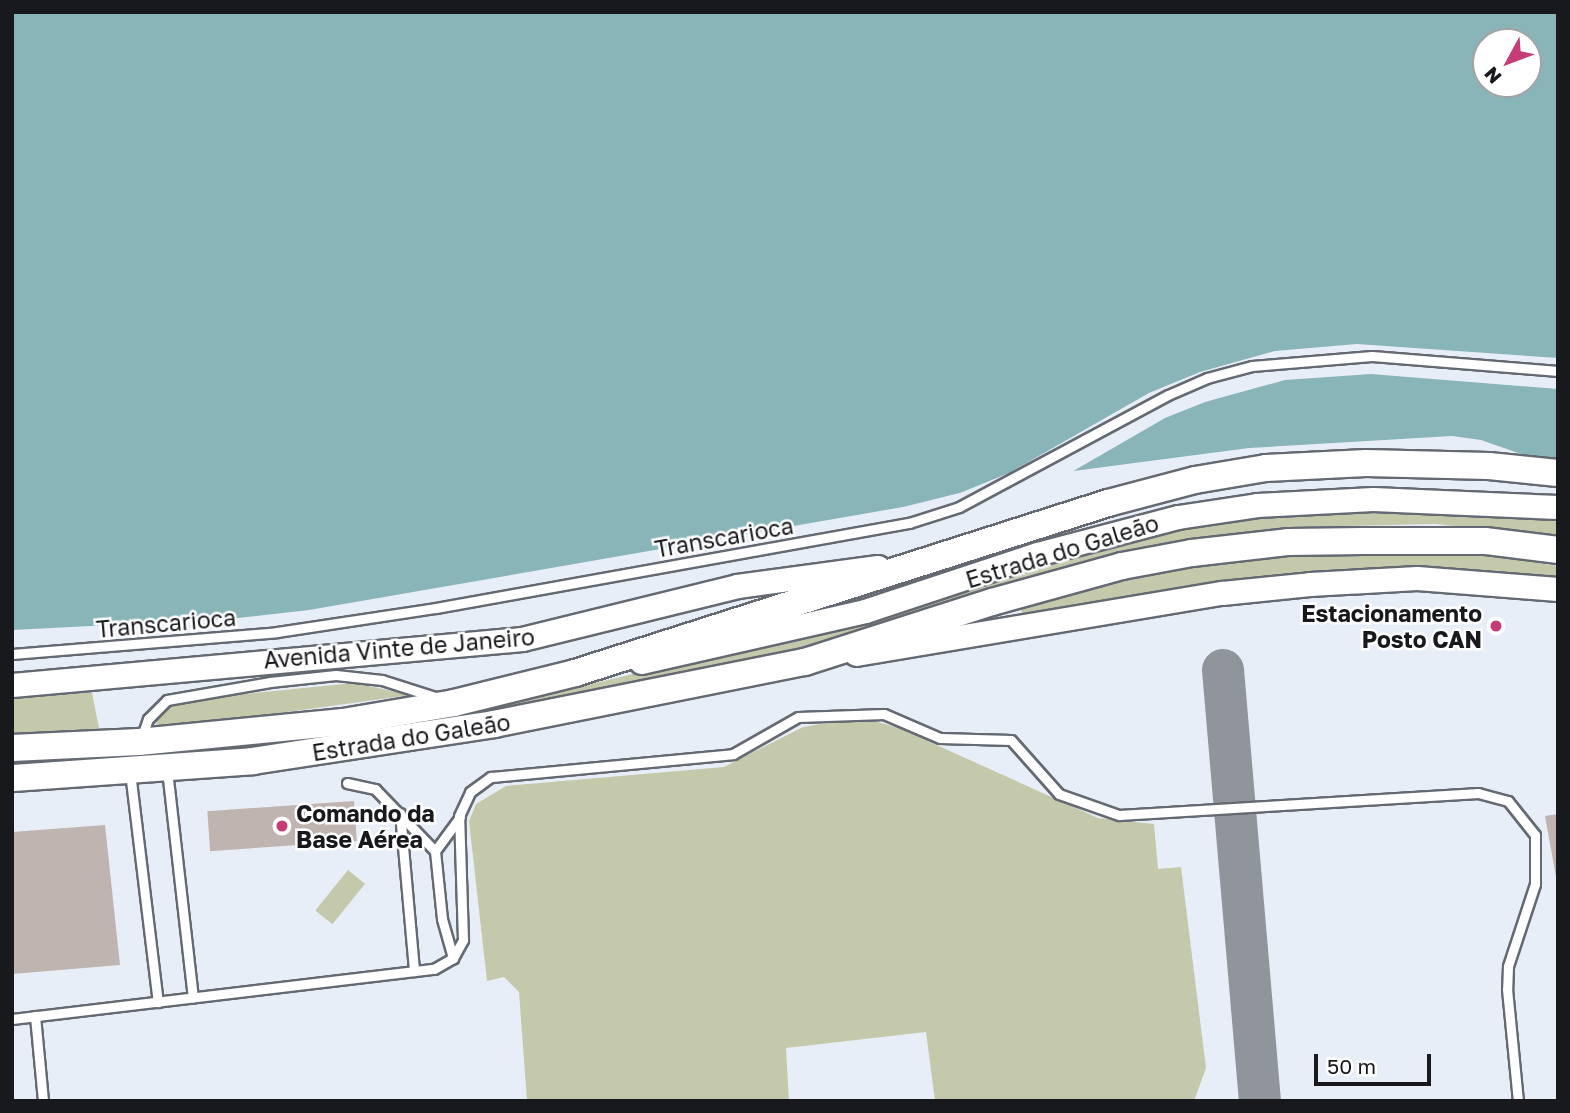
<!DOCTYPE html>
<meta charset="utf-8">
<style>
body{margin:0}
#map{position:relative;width:1570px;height:1113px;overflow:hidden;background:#e8eef8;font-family:"Golos Text",sans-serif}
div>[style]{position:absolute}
.green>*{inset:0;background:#c4c9ac;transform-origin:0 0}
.water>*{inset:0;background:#89b5b9}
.pier>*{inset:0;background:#e8eef8}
.taxiway>*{height:42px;margin:-21px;padding:0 21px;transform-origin:21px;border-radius:21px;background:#90959c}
.building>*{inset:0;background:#c0b4b0;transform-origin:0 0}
.roads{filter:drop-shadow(2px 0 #646972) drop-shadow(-2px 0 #646972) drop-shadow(0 2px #646972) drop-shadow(0 -2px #646972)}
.service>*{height:9px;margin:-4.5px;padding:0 4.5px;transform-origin:4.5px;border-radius:4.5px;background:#fff}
.tertiary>*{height:23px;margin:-11.5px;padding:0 11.5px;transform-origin:11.5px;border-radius:11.5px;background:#fff}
.secondary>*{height:26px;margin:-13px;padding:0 13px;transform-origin:13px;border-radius:13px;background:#fff}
.dots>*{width:19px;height:19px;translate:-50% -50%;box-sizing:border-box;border:4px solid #fff;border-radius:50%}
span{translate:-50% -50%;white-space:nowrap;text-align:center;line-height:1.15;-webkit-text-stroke:5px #fff;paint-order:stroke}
.street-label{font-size:23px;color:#17191c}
.poi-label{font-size:23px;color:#17191c;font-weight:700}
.right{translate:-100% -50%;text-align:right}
.left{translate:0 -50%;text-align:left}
.frame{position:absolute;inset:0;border:14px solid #17191c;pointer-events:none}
.north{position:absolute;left:1472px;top:28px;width:70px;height:70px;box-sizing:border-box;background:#fff;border:2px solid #a2a3a4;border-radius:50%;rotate:229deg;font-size:19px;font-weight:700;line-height:28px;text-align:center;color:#17191c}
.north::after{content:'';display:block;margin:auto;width:24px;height:32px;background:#c53c76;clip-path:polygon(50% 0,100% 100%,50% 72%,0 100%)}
.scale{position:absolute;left:1314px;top:1054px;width:117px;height:32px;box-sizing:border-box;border:4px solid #17191c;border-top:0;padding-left:9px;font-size:21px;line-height:24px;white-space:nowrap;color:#17191c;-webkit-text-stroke:5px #fff;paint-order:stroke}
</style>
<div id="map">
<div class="green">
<i style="clip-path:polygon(1406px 510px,1558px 521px,1558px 538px,1436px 524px,1297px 527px,1187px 539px,1123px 551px,1026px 579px,796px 654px,443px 721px,299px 742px,182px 751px,457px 713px,550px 694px,906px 608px,1110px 543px,1183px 527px,1257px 517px)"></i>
<i style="clip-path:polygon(1472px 553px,1558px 566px,1558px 579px,1511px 572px,1347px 573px,1023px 618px,1021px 608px,1159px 569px,1261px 554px)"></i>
<i style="clip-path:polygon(90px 683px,101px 738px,12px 737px,12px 695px)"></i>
<i style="clip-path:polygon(354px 683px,411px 695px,155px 730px,158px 714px,186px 700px)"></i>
<i style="clip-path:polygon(839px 721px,874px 721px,899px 728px,1098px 818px,1154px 824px,1158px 869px,1181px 867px,1206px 1068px,1194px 1101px,935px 1101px,926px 1032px,786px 1048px,789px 1101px,527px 1101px,519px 992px,504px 977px,487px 981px,469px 821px,476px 804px,506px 786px,724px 767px,803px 727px)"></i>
<i style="left:348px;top:870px;width:22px;height:52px;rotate:39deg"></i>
</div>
<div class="water">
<i style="clip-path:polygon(evenodd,12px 12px,1558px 12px,1558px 467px,1481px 440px,1452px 436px,1249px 448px,1020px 478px,903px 507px,309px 610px,229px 619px,12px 630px,12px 12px,1486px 42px,1528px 42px,1528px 84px,1486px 84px,1486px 42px)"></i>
</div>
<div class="pier">
<i style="clip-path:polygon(1357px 344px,1558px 358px,1558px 389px,1371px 374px,1285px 380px,1205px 402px,1165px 418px,1063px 477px,960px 493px,1009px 473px,1149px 393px,1200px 372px,1275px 351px)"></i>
</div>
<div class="taxiway">
<i style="left:1223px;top:670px;width:433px;rotate:85.1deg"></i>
</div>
<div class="building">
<i style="left:354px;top:801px;width:40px;height:147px;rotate:86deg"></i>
<i style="clip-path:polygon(1558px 814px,1558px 877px,1556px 877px,1545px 816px)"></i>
<i style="clip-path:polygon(105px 825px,120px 965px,12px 974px,12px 832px)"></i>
</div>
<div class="roads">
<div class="service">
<i style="left:12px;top:654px;width:266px;rotate:-4.7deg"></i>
<i style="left:277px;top:632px;width:161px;rotate:-8.6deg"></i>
<i style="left:436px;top:608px;width:481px;rotate:-10.2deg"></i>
<i style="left:909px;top:523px;width:52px;rotate:-17.7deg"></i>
<i style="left:959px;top:507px;width:237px;rotate:-28.2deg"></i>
<i style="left:1168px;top:395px;width:43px;rotate:-23.6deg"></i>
<i style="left:1207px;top:378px;width:47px;rotate:-14.9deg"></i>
<i style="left:1252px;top:366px;width:120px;rotate:-4.8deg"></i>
<i style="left:1372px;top:356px;width:187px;rotate:4.6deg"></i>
<i style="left:141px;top:739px;width:21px;rotate:-71deg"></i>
<i style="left:148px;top:719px;width:27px;rotate:-45deg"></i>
<i style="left:167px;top:700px;width:105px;rotate:-9.9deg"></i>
<i style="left:270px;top:682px;width:66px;rotate:-6.1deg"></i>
<i style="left:336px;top:675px;width:46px;rotate:6.2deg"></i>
<i style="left:382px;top:680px;width:56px;rotate:17.8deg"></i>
<i style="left:167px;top:770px;width:229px;rotate:83.5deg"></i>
<i style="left:130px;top:772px;width:232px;rotate:83.1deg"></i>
<i style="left:347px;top:783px;width:29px;rotate:12deg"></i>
<i style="left:375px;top:789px;width:86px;rotate:45.9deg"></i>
<i style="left:435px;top:851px;width:68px;rotate:84.1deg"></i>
<i style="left:442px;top:919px;width:41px;rotate:74.2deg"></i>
<i style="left:400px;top:813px;width:159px;rotate:84.9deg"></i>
<i style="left:435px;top:851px;width:42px;rotate:-53.7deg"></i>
<i style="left:35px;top:1016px;width:85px;rotate:84.6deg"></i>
<i style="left:12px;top:1019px;width:425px;rotate:-6.8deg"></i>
<i style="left:434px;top:969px;width:22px;rotate:-30deg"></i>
<i style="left:453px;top:958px;width:21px;rotate:-61deg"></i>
<i style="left:463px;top:940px;width:124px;rotate:-91.8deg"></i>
<i style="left:459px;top:816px;width:26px;rotate:-65deg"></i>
<i style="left:470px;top:792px;width:26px;rotate:-36deg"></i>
<i style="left:491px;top:777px;width:243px;rotate:-5.4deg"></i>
<i style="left:733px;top:754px;width:75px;rotate:-29.6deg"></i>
<i style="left:798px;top:717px;width:86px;rotate:-2deg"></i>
<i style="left:884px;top:714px;width:61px;rotate:23.2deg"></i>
<i style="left:940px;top:738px;width:71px;rotate:1.6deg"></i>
<i style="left:1011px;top:740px;width:72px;rotate:48.4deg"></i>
<i style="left:1059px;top:794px;width:64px;rotate:19.3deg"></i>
<i style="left:1119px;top:815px;width:360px;rotate:-3.5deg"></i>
<i style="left:1478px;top:793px;width:31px;rotate:15deg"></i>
<i style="left:1508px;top:801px;width:43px;rotate:51.5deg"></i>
<i style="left:1535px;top:835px;width:49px;rotate:90deg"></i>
<i style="left:1535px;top:884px;width:86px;rotate:108.2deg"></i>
<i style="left:1508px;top:966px;width:23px;rotate:92deg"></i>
<i style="left:1507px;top:989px;width:113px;rotate:84.4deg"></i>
</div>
<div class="tertiary">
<i style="left:856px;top:654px;width:371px;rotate:-9.5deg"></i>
<i style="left:1222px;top:593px;width:88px;rotate:-5.8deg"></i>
<i style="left:1310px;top:584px;width:107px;rotate:-3.2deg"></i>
<i style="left:1417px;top:578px;width:141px;rotate:4.5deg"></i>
<i style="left:641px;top:662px;width:230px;rotate:-12.8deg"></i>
<i style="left:865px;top:611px;width:181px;rotate:-18.3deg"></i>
<i style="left:1037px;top:554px;width:146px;rotate:-14.7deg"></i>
<i style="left:1178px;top:517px;width:80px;rotate:-8.6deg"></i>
<i style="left:1257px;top:505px;width:116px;rotate:-3deg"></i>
<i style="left:1373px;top:499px;width:185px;rotate:2.5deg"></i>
<i style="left:12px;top:685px;width:512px;rotate:-5.15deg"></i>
<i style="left:522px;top:639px;width:221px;rotate:-13.8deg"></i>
<i style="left:737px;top:586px;width:142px;rotate:-7.7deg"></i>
</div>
<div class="secondary">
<i style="left:12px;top:748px;width:127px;rotate:-2.7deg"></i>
<i style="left:139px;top:742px;width:205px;rotate:-5.6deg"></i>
<i style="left:343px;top:722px;width:113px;rotate:-9.7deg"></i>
<i style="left:454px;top:703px;width:125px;rotate:-13.9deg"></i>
<i style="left:575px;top:673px;width:559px;rotate:-17.69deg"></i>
<i style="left:1108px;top:503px;width:90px;rotate:-14.8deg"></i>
<i style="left:1195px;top:480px;width:72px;rotate:-9.6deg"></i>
<i style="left:1266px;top:468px;width:100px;rotate:-2.9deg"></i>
<i style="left:1366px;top:463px;width:123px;rotate:1.4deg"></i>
<i style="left:1489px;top:466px;width:69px;rotate:5.8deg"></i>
<i style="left:12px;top:778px;width:242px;rotate:-4deg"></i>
<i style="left:253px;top:761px;width:244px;rotate:-8.7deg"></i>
<i style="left:494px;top:724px;width:317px;rotate:-11.3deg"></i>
<i style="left:805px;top:662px;width:196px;rotate:-17.8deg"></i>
<i style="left:992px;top:602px;width:135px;rotate:-15.5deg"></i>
<i style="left:1122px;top:566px;width:71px;rotate:-10.5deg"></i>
<i style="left:1192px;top:553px;width:98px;rotate:-6.5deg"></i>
<i style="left:1289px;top:542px;width:74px;rotate:-0.8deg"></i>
<i style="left:1363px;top:541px;width:122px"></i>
<i style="left:1485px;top:541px;width:74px;rotate:7deg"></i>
</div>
</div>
<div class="dots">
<i style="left:1496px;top:626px;background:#c53c76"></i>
<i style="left:282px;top:826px;background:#c53c76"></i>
</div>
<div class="street-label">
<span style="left:724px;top:537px;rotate:-10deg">Transcarioca</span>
<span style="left:1062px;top:551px;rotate:-17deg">Estrada do Galeão</span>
<span style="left:166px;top:623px;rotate:-5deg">Transcarioca</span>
<span style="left:399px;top:648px;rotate:-5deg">Avenida Vinte de Janeiro</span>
<span style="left:411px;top:737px;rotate:-9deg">Estrada do Galeão</span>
</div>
<div class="poi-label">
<span class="right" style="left:1482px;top:626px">Estacionamento<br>Posto CAN</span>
<span class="left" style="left:296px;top:826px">Comando da<br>Base Aérea</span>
</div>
<div class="frame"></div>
<div class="north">N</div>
<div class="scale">50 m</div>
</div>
